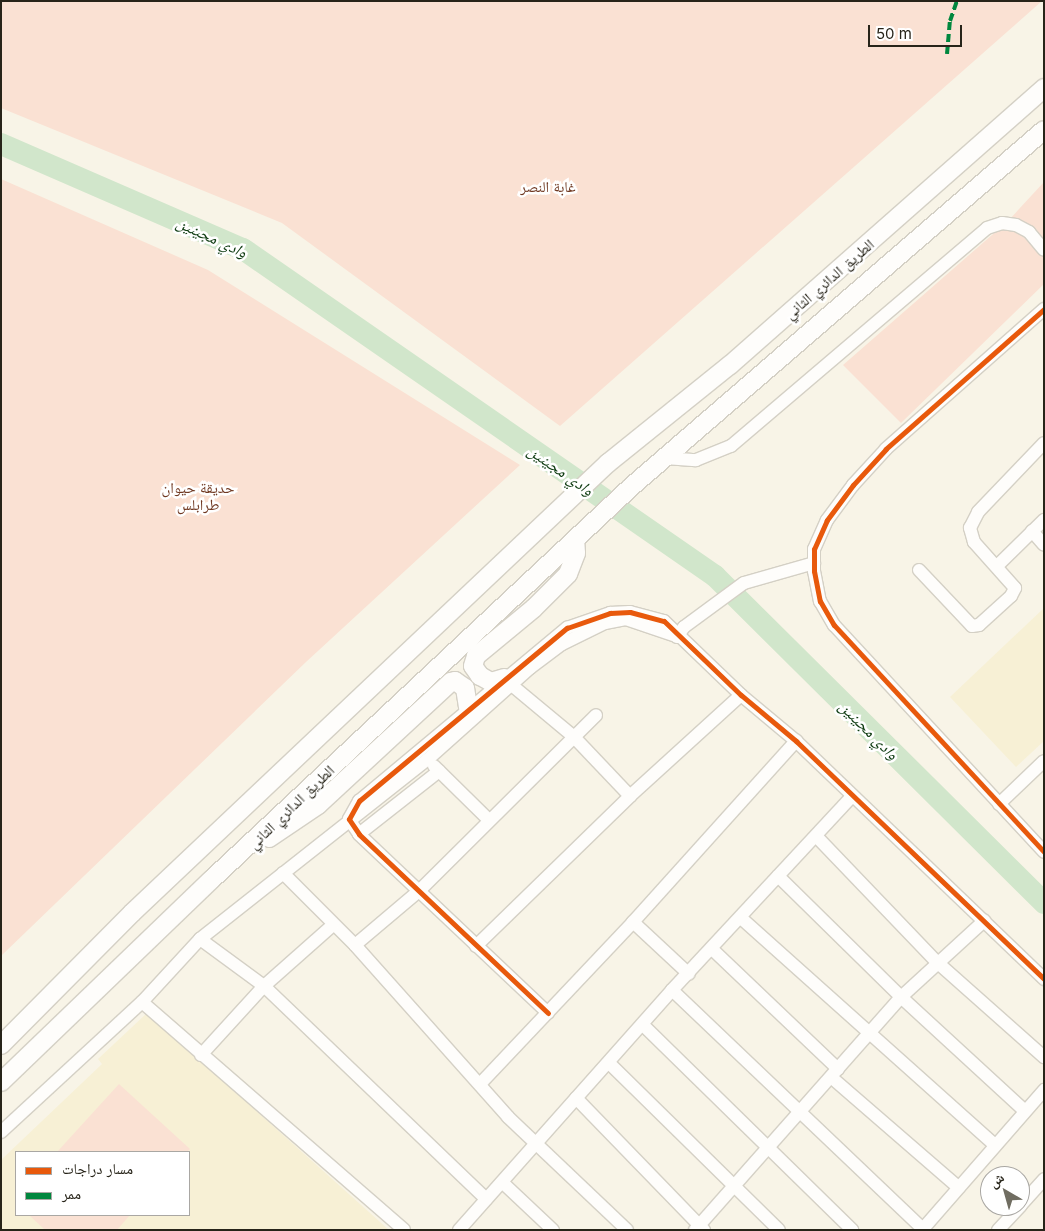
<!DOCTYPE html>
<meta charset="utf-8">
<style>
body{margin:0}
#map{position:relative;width:1045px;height:1231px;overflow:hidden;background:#f8f4e7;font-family:Inter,"Noto Naskh Arabic",sans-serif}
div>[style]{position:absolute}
.built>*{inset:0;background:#f7f0d5}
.green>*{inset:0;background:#fae1d3}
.river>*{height:22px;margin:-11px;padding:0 11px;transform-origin:11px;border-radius:11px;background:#d1e6cb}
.roads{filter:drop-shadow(1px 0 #d4d0c5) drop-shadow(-1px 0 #d4d0c5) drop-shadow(0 1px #d4d0c5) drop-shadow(0 -1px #d4d0c5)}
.minor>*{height:12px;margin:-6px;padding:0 6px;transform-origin:6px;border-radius:6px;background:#fefdfb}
.highway>*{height:18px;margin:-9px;padding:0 9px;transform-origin:9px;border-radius:9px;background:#fefdfb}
.quiet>*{height:4px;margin-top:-2px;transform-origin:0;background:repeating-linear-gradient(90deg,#00873e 0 8px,transparent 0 12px)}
.cycleway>*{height:5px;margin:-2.5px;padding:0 2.5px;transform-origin:2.5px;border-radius:2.5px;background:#e8590c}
span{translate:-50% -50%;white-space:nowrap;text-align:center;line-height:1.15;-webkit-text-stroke:5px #fff;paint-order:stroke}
.park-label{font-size:15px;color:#703922}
.street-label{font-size:15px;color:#272419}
.water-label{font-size:16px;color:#0f3c12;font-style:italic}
.frame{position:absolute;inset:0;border:2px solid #272419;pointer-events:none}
.legend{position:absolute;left:15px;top:1151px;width:175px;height:65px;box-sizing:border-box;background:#fff;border:1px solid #a9a7a3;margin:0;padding:6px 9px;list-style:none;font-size:15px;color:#272419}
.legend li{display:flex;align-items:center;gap:10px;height:25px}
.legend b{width:25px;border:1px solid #a9a7a3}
.north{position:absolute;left:980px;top:1166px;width:50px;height:50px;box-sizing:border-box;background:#fff;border:1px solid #a9a7a3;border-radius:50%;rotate:322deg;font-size:14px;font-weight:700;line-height:20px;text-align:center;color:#272419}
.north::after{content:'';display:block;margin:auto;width:18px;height:22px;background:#706d61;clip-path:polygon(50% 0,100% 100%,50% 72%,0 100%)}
.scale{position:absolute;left:868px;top:25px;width:94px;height:22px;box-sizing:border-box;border:2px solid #272419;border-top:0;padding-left:6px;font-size:15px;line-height:18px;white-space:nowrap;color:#272419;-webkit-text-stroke:4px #fff;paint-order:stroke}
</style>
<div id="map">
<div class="built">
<i style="clip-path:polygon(1044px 608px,1044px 741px,1016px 767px,950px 697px)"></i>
<i style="clip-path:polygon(evenodd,147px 1013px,389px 1230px,1px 1230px,1px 1160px,102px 1064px,98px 1059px,147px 1013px,16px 1152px,189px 1152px,189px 1215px,16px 1215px,16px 1152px)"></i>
</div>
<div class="green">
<i style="clip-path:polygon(1px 1px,1042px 1px,560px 426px,282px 223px,1px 108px)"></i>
<i style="clip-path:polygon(1px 179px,208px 270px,520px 465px,306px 662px,1px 956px)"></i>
<i style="clip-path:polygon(1044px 182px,1044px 284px,901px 423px,843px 365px,1008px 221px)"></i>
<i style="clip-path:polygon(119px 1084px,190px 1149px,187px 1152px,57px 1152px)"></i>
<i style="clip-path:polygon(29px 1215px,130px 1215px,117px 1230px,45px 1230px)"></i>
</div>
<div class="river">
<i style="left:1px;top:144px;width:264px;rotate:23.5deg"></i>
<i style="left:243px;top:249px;width:574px;rotate:34.71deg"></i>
<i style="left:715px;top:576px;width:464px;rotate:44.8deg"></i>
</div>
<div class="roads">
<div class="minor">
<i style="left:1044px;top:309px;width:211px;rotate:138.5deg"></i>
<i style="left:886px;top:449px;width:49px;rotate:132.5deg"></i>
<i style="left:853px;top:485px;width:44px;rotate:126.6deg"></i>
<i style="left:827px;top:520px;width:32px;rotate:114deg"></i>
<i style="left:814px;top:549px;width:22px;rotate:90deg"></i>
<i style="left:814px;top:571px;width:31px;rotate:79deg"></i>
<i style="left:820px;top:601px;width:28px;rotate:60deg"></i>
<i style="left:834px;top:625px;width:309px;rotate:47.2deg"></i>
<i style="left:665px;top:458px;width:31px;rotate:4deg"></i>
<i style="left:696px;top:460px;width:38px;rotate:-22deg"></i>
<i style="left:731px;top:446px;width:336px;rotate:-40.4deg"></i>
<i style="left:987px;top:228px;width:16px;rotate:-18deg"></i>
<i style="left:1002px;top:223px;width:14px;rotate:8deg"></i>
<i style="left:1016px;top:225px;width:15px;rotate:28deg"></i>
<i style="left:1029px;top:232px;width:23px;rotate:50deg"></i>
<i style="left:1032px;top:531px;width:18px;rotate:49deg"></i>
<i style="left:997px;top:566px;width:66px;rotate:-44.4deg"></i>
<i style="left:919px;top:570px;width:77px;rotate:46.6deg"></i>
<i style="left:972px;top:626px;width:7px;rotate:-8deg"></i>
<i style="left:979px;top:625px;width:43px;rotate:-42.2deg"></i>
<i style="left:1011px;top:596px;width:9px;rotate:-63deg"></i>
<i style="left:1015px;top:588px;width:62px;rotate:-131.7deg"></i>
<i style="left:974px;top:542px;width:15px;rotate:-106deg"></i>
<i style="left:970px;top:528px;width:18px;rotate:-63deg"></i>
<i style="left:978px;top:512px;width:95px;rotate:-46.3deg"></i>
<i style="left:677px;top:637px;width:12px;rotate:-55deg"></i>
<i style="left:684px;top:627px;width:74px;rotate:-36.3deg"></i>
<i style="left:744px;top:583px;width:73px;rotate:-15.9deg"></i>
<i style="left:508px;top:682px;width:85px;rotate:39.7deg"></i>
<i style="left:573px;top:736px;width:83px;rotate:46.5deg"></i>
<i style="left:434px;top:766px;width:77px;rotate:44.5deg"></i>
<i style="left:999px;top:804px;width:62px;rotate:-43.7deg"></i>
<i style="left:359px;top:834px;width:102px;rotate:-38.2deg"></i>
<i style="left:816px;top:836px;width:176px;rotate:46.2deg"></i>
<i style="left:938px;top:963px;width:142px;rotate:41.6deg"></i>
<i style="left:283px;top:873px;width:102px;rotate:45deg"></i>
<i style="left:355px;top:945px;width:230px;rotate:48.3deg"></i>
<i style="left:508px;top:1117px;width:164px;rotate:43.5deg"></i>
<i style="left:778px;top:876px;width:173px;rotate:44.5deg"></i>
<i style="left:901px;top:997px;width:168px;rotate:42.6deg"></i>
<i style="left:741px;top:918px;width:339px;rotate:41.8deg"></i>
<i style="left:633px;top:922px;width:76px;rotate:42.9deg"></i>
<i style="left:200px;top:939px;width:79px;rotate:36.3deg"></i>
<i style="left:264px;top:986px;width:308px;rotate:43.8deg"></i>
<i style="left:355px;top:945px;width:85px;rotate:-40.2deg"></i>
<i style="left:420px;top:890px;width:248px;rotate:-44.8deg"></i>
<i style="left:476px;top:946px;width:215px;rotate:-44.2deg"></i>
<i style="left:630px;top:796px;width:150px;rotate:-42.3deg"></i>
<i style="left:712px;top:949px;width:174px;rotate:43.6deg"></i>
<i style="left:672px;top:990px;width:348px;rotate:43.6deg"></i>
<i style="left:142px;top:1002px;width:347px;rotate:41deg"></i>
<i style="left:548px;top:1013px;width:260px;rotate:-136.6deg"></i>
<i style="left:359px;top:834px;width:18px;rotate:-124deg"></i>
<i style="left:349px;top:819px;width:21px;rotate:-61deg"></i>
<i style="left:359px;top:801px;width:271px;rotate:-39.8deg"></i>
<i style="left:567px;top:628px;width:46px;rotate:-19.2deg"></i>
<i style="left:610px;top:613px;width:20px;rotate:-3deg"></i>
<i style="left:630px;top:612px;width:35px;rotate:15deg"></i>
<i style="left:664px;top:621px;width:107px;rotate:43.9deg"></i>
<i style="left:741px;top:695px;width:72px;rotate:39.9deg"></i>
<i style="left:796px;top:741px;width:344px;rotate:43.8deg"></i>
<i style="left:643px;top:1025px;width:293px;rotate:44.4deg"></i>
<i style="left:201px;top:1055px;width:93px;rotate:-47.6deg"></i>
<i style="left:264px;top:986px;width:92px;rotate:-41.5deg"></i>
<i style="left:609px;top:1063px;width:238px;rotate:44.5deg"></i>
<i style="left:831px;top:1077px;width:169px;rotate:40.9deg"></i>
<i style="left:480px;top:1084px;width:223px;rotate:-46.6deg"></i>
<i style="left:633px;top:922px;width:244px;rotate:-48deg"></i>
<i style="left:576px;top:1098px;width:184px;rotate:45.9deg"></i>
<i style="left:1px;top:1132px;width:192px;rotate:-42.7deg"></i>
<i style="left:142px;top:1002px;width:86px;rotate:-47.4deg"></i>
<i style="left:200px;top:939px;width:289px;rotate:-38.3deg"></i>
<i style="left:427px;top:760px;width:138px;rotate:-41.8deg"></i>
<i style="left:530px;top:668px;width:40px;rotate:-37deg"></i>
<i style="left:562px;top:644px;width:48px;rotate:-26deg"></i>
<i style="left:605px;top:623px;width:21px;rotate:-11deg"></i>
<i style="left:626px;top:619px;width:53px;rotate:18.8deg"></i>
<i style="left:502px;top:1182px;width:70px;rotate:43.3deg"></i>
<i style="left:1020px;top:1206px;width:36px;rotate:-48deg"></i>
<i style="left:459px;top:1230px;width:321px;rotate:-48.4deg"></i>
<i style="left:672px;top:990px;width:265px;rotate:-47.1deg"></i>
<i style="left:695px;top:1230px;width:311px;rotate:-48.5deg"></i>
<i style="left:901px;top:997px;width:113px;rotate:-42.5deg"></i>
<i style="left:922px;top:1230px;width:186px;rotate:-48.9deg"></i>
<i style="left:998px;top:1230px;width:33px;rotate:-47deg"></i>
</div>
<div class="highway">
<i style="left:504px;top:678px;width:14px;rotate:163deg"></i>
<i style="left:491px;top:682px;width:13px;rotate:-151deg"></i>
<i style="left:480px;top:676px;width:12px;rotate:-125deg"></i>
<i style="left:473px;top:666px;width:10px;rotate:-73deg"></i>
<i style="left:476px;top:656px;width:75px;rotate:-39.6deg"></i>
<i style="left:534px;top:608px;width:48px;rotate:-45deg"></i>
<i style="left:568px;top:574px;width:22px;rotate:-69deg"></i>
<i style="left:576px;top:553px;width:13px;rotate:-94deg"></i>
<i style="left:269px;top:838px;width:59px;rotate:-34deg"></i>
<i style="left:318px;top:805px;width:181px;rotate:-42.8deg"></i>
<i style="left:451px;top:682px;width:4px;rotate:-14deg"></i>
<i style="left:455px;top:681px;width:12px;rotate:35deg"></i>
<i style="left:465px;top:688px;width:20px;rotate:81deg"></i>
<i style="left:1px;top:1045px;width:186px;rotate:-45.2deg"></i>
<i style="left:132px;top:913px;width:655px;rotate:-43.39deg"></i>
<i style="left:608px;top:463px;width:156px;rotate:-38.8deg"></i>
<i style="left:730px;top:365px;width:419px;rotate:-41.4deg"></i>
<i style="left:1px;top:1082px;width:291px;rotate:-43.9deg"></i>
<i style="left:211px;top:880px;width:577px;rotate:-43.1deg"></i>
<i style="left:632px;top:486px;width:544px;rotate:-40.83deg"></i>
</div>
</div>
<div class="quiet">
<i style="left:947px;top:54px;width:33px;rotate:-85deg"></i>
<i style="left:950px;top:21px;width:21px;rotate:-71deg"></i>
</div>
<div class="cycleway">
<i style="left:1044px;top:309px;width:211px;rotate:138.5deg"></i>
<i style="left:886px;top:449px;width:49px;rotate:132.5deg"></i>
<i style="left:853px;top:485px;width:44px;rotate:126.6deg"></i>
<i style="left:827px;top:520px;width:32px;rotate:114deg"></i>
<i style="left:814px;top:549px;width:22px;rotate:90deg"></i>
<i style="left:814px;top:571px;width:31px;rotate:79deg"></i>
<i style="left:820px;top:601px;width:28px;rotate:60deg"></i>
<i style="left:834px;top:625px;width:309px;rotate:47.2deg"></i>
<i style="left:548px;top:1013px;width:260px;rotate:-136.6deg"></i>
<i style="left:359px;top:834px;width:18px;rotate:-124deg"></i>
<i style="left:349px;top:819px;width:21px;rotate:-61deg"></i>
<i style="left:359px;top:801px;width:271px;rotate:-39.8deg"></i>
<i style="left:567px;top:628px;width:46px;rotate:-19.2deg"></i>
<i style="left:610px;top:613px;width:20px;rotate:-3deg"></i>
<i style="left:630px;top:612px;width:35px;rotate:15deg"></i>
<i style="left:664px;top:621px;width:107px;rotate:43.9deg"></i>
<i style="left:741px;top:695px;width:72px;rotate:39.9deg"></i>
<i style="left:796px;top:741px;width:344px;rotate:43.8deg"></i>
</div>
<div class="park-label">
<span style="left:548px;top:187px">غابة النصر</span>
<span style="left:198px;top:496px">حديقة حيوان<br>طرابلس</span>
</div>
<div class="street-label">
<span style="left:829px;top:279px;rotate:-41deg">الطريق الدائري الثاني</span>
<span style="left:291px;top:807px;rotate:-44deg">الطريق الدائري الثاني</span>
</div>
<div class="water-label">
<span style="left:212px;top:237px;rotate:25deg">وادي مجينين</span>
<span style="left:561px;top:470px;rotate:35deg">وادي مجينين</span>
<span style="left:869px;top:730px;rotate:45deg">وادي مجينين</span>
</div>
<div class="frame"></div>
<ul class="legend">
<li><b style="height:6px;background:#e8590c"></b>مسار دراجات</li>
<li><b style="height:6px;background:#00873e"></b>ممر</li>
</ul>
<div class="north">ش</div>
<div class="scale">50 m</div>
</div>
